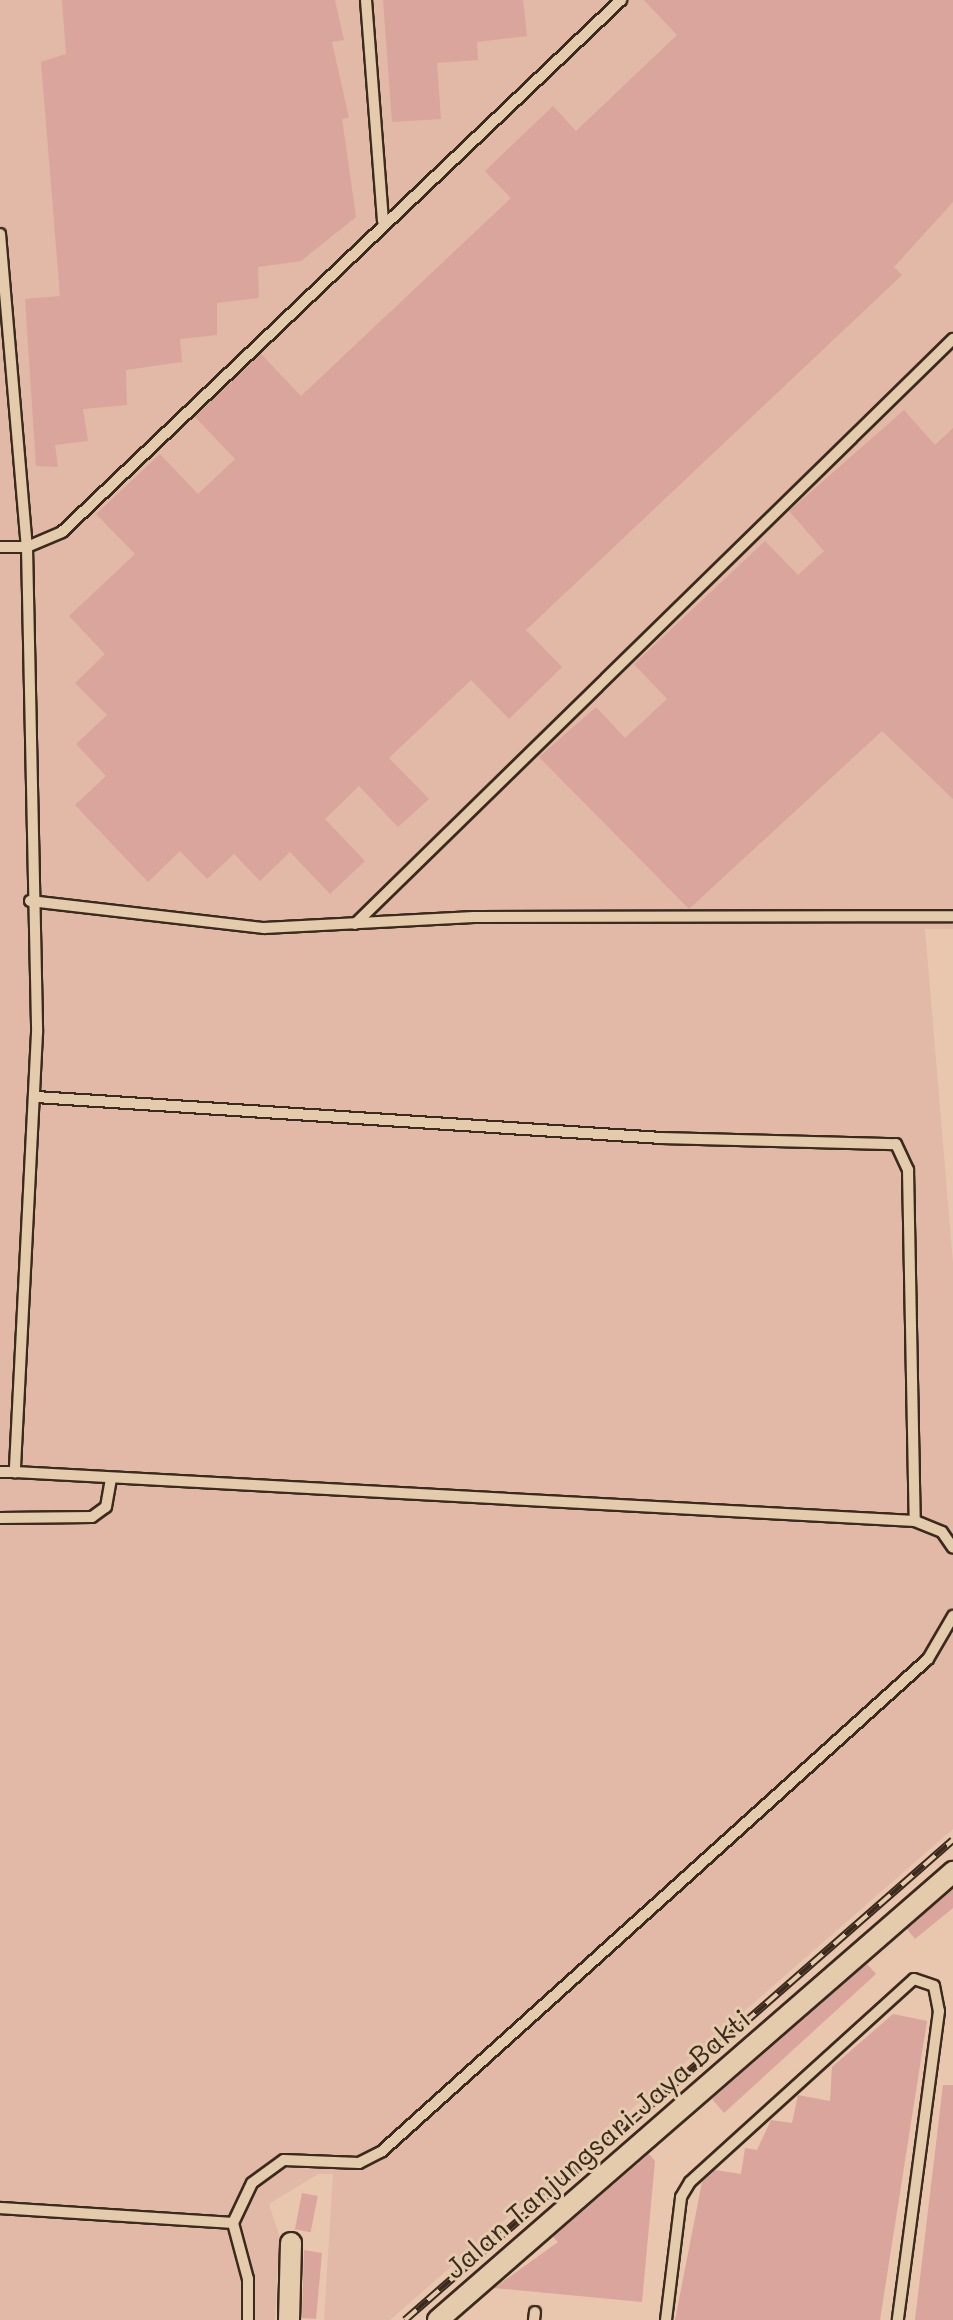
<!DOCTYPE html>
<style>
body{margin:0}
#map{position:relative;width:953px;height:2320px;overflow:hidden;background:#e9c6ae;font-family:Mali,sans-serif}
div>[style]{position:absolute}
.built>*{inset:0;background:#e1b9a6}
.building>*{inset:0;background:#daa59c;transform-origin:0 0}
.roads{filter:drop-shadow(2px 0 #3b2a1e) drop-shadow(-2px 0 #3b2a1e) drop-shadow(0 2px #3b2a1e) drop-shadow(0 -2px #3b2a1e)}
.service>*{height:10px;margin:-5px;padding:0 5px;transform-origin:5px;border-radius:5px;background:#e4cbac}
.minor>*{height:20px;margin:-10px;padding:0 10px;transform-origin:10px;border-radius:10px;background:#e4cbac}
.rail>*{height:8px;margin-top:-4px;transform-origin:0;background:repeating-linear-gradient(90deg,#e4cbac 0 15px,#3b2a1e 0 30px);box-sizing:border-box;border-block:2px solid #3b2a1e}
span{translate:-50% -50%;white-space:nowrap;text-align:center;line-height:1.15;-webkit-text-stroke:6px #e4cbac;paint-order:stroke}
.street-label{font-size:28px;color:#3b2a1e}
</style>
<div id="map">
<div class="built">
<i style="clip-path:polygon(0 0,953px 0,953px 929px,925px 929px,953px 1263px,953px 1829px,390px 2320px,324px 2320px,333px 2174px,318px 2174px,269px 2204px,279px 2235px,275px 2320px,0 2320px)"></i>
</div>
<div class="building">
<i style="clip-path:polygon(62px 0,335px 0,344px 40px,332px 42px,349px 118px,342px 119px,356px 217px,301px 261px,258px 267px,259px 298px,217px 303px,217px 335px,180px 339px,182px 362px,126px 370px,127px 405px,83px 409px,88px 441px,55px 445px,58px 467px,36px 466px,25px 299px,60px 296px,41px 62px,66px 54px)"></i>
<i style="clip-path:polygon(383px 0,523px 0,527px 36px,477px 42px,478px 60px,437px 63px,441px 119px,392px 122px)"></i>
<i style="clip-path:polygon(644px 0,953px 0,953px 202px,894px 267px,902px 275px,526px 630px,562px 667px,509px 719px,471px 680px,389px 758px,429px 799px,398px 827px,359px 786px,325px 819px,365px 861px,330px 894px,290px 852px,260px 881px,234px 854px,207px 879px,180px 851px,148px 882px,75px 805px,106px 776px,76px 744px,107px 715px,75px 683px,105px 654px,69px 616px,135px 554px,96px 514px,160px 454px,198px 494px,235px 459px,195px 417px,261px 354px,301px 396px,511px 198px,485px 171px,553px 106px,576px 131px,677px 35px)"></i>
<i style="clip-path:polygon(904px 410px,935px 445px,953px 428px,953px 799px,882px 731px,689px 909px,539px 757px,596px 707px,625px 738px,667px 699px,634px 664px,765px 541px,798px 575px,824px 551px,789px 511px)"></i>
<i style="clip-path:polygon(953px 1889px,953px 1908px,915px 1939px,907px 1929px)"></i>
<i style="clip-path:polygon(867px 1964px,876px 1974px,724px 2113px,712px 2099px)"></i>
<i style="clip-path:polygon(893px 2014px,927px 2021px,880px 2320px,675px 2320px,702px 2182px,715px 2170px,741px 2174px,745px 2148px,757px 2150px,771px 2120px,792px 2123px,798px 2095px,830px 2101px,832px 2067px)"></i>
<i style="clip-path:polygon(943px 2085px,953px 2085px,953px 2320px,915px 2320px)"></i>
<i style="clip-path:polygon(649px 2154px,655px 2161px,642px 2302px,494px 2288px,558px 2242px,553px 2237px)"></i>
<i style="left:302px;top:2193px;width:16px;height:37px;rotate:11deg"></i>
<i style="clip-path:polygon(304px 2250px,322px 2253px,316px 2319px,302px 2318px)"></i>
</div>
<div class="roads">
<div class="service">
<i style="left:366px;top:0;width:222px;rotate:85.6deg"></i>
<i style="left:0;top:234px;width:314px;rotate:85.1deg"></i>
<i style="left:27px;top:547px;width:486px;rotate:88.8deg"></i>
<i style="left:37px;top:1033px;width:440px;rotate:92.9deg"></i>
<i style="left:15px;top:1472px;width:15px;rotate:180deg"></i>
<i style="left:0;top:547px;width:27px"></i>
<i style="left:27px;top:547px;width:38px;rotate:-23deg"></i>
<i style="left:62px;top:532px;width:772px;rotate:-43.58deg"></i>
<i style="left:30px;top:901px;width:236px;rotate:6.6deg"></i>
<i style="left:264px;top:928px;width:210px;rotate:-3deg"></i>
<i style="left:474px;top:917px;width:479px;rotate:-0.1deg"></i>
<i style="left:355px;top:924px;width:837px;rotate:-44.37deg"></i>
<i style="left:36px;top:1097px;width:626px;rotate:3.75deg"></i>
<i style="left:661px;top:1138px;width:235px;rotate:1.5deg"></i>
<i style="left:896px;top:1144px;width:29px;rotate:65deg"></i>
<i style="left:908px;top:1170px;width:351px;rotate:88.9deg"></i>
<i style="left:15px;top:1472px;width:901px;rotate:3.12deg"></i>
<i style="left:915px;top:1521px;width:29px;rotate:22deg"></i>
<i style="left:942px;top:1532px;width:19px;rotate:55deg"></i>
<i style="left:0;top:1518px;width:92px;rotate:-0.6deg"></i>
<i style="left:92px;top:1517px;width:17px;rotate:-36deg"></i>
<i style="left:106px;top:1507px;width:28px;rotate:-80deg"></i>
<i style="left:0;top:2208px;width:233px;rotate:3.7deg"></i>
<i style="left:248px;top:2320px;width:41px;rotate:-90deg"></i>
<i style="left:248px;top:2279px;width:58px;rotate:-105deg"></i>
<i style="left:233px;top:2223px;width:44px;rotate:-64.6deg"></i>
<i style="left:252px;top:2183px;width:39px;rotate:-36deg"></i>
<i style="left:284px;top:2160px;width:75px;rotate:2.3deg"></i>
<i style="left:359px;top:2163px;width:25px;rotate:-27deg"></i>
<i style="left:381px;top:2152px;width:736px;rotate:-42.03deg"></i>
<i style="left:928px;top:1659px;width:50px;rotate:-59.8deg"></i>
<i style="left:534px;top:2320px;width:8px;rotate:-83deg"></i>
<i style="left:666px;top:2320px;width:124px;rotate:-83deg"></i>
<i style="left:681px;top:2197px;width:17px;rotate:-59deg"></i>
<i style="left:690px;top:2182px;width:302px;rotate:-42.2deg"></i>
<i style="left:914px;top:1979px;width:21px;rotate:19deg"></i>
<i style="left:934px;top:1986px;width:25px;rotate:79deg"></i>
<i style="left:939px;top:2011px;width:312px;rotate:97.6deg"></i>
</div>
<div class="minor">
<i style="left:289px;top:2320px;width:77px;rotate:-88.5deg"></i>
<i style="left:438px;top:2320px;width:683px;rotate:-41.02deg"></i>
</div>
</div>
<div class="rail">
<i style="left:405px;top:2320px;width:728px;rotate:-41.22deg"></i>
</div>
<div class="street-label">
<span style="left:597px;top:2143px;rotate:-41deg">Jalan Tanjungsari Jaya Bakti</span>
</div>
</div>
